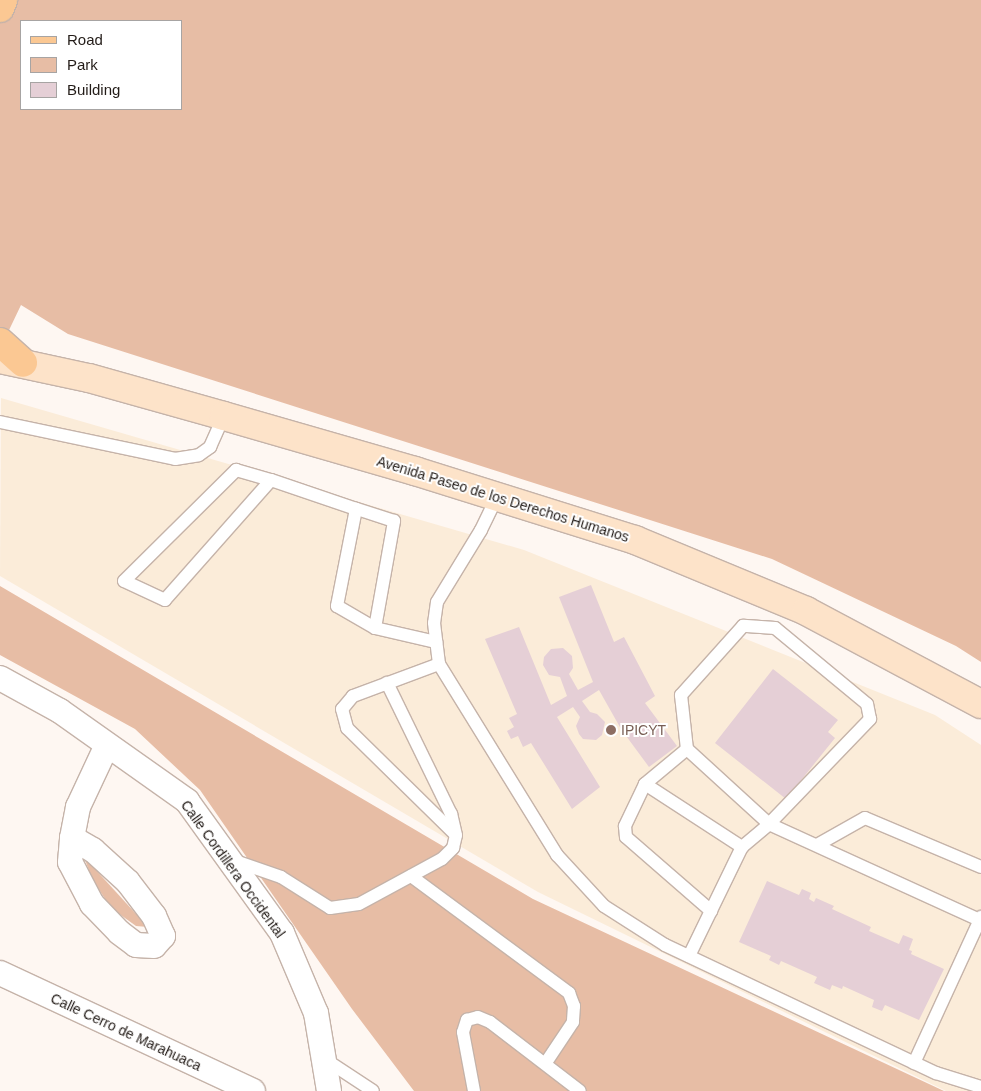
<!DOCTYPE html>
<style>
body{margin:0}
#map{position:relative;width:981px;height:1091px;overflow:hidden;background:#fef7f2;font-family:Arial,sans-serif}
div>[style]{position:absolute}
.education>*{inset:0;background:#fbecd9}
.green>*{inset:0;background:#e7bda5}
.building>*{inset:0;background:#e5cfd6}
.roads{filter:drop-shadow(1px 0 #c5b3a9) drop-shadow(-1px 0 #c5b3a9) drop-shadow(0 1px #c5b3a9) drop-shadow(0 -1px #c5b3a9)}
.lane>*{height:12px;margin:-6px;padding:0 6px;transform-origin:6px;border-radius:6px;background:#fff}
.street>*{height:24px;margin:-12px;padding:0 12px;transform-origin:12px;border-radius:12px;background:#fff}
.secondary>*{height:28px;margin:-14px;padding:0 14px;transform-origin:14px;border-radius:14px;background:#fde3c9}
.primary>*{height:28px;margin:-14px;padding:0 14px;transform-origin:14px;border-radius:14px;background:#fbc893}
.dots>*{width:14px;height:14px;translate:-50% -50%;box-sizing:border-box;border:2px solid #fff;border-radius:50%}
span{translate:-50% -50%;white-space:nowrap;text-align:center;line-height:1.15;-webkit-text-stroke:4px #fff;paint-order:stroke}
.street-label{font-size:14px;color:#231c18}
.education-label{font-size:14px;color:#785e54}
.left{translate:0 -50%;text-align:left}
.legend{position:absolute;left:20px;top:20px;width:162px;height:90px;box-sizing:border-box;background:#fff;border:1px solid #a7a4a3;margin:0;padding:6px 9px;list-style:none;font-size:15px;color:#231c18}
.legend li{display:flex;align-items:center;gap:10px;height:25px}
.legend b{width:25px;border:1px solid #a7a4a3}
</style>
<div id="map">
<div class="education">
<i style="clip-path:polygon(1px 398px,524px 550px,935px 715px,981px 745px,981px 1091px,946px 1091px,538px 892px,0 576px)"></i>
</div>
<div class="green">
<i style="clip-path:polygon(evenodd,0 0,981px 0,981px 662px,956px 646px,772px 559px,68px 334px,21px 305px,0 349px,0 0,21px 21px,181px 21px,181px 109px,21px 109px,21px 21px)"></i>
<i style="clip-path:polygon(0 586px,533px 899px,944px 1091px,414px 1091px,352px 1009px,200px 790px,135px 729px,0 655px)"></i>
<i style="clip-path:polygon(84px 857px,148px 927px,136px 926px,111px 908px,92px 879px)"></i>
</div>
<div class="building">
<i style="clip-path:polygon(591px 585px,614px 642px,624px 637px,655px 696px,645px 703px,677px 746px,649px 767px,621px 729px,599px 690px,582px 701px,590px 712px,597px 714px,605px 722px,602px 735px,596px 740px,583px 739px,579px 734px,576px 726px,580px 717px,573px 707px,557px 717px,600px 787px,572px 809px,531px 743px,523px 747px,518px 736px,511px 739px,507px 731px,514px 727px,509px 718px,517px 714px,485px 639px,519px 627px,551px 705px,567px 696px,560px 677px,549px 675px,543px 665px,544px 657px,551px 649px,563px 648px,572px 656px,573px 668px,569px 674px,578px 690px,593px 682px,559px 597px)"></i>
<i style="clip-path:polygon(773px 669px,838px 720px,828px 732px,835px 738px,786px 799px,715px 743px)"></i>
<i style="clip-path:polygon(767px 881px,799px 895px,802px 889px,811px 893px,809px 899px,814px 902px,816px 898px,834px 906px,832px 909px,871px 927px,869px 931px,899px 944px,903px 935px,913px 939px,909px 950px,912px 951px,911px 954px,944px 969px,919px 1020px,885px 1005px,882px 1011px,872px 1007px,874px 1000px,843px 986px,842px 989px,832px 985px,830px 990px,814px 983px,817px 977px,781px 961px,779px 965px,769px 960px,771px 956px,739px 942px)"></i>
</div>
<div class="roads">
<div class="lane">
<i style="left:0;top:422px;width:179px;rotate:11.9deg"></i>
<i style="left:175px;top:459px;width:24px;rotate:-9deg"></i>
<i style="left:199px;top:455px;width:14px;rotate:-36deg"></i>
<i style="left:210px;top:447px;width:34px;rotate:-66deg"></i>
<i style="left:271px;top:480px;width:160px;rotate:131.5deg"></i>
<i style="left:165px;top:600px;width:45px;rotate:-155.1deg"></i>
<i style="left:124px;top:581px;width:158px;rotate:-44.7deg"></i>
<i style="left:236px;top:470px;width:36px;rotate:16deg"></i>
<i style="left:271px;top:480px;width:90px;rotate:18.8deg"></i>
<i style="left:497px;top:497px;width:37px;rotate:116deg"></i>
<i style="left:481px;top:530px;width:84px;rotate:121.4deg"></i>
<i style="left:437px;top:602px;width:21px;rotate:98deg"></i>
<i style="left:434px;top:623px;width:41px;rotate:83deg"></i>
<i style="left:439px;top:664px;width:225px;rotate:58.3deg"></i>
<i style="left:557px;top:855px;width:69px;rotate:47.3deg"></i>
<i style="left:604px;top:906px;width:72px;rotate:32.6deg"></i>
<i style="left:665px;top:945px;width:300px;rotate:25.3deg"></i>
<i style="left:936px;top:1073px;width:47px;rotate:17.3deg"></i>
<i style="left:375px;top:628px;width:109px;rotate:-79.9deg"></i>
<i style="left:394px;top:521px;width:40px;rotate:-162deg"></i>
<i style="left:356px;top:509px;width:99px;rotate:101.1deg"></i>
<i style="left:337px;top:606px;width:44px;rotate:30.1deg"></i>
<i style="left:375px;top:628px;width:63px;rotate:12.9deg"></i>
<i style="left:439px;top:664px;width:92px;rotate:159.6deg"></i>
<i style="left:353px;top:696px;width:17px;rotate:130deg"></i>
<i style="left:342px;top:709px;width:20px;rotate:75deg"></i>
<i style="left:347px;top:728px;width:151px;rotate:44.5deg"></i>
<i style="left:687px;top:749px;width:55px;rotate:140.2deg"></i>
<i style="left:645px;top:784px;width:116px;rotate:33deg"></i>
<i style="left:645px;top:784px;width:47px;rotate:115.5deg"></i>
<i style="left:625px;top:826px;width:11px;rotate:85deg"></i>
<i style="left:626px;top:837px;width:113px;rotate:41deg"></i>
<i style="left:817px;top:845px;width:55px;rotate:-29.4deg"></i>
<i style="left:865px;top:818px;width:126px;rotate:22.9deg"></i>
<i style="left:232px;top:860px;width:52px;rotate:19.1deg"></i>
<i style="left:281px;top:877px;width:58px;rotate:32.3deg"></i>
<i style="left:330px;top:908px;width:29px;rotate:-8deg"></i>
<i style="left:359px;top:904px;width:94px;rotate:-28.5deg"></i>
<i style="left:442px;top:859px;width:16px;rotate:-45deg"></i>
<i style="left:453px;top:848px;width:13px;rotate:-77deg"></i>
<i style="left:456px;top:835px;width:22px;rotate:-103deg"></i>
<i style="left:451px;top:814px;width:146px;rotate:-116deg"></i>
<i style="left:411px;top:876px;width:197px;rotate:36.5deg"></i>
<i style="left:569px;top:993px;width:14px;rotate:69deg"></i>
<i style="left:574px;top:1006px;width:16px;rotate:94deg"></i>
<i style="left:573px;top:1022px;width:50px;rotate:123.7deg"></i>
<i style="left:689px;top:956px;width:121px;rotate:-64.1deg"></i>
<i style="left:742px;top:847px;width:35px;rotate:-40deg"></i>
<i style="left:769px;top:824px;width:146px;rotate:-46.1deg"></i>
<i style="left:870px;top:719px;width:15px;rotate:-101deg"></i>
<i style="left:867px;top:704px;width:119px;rotate:-140.4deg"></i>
<i style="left:775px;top:628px;width:32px;rotate:-176deg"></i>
<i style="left:743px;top:626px;width:93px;rotate:131.9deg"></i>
<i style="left:681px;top:695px;width:54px;rotate:83.7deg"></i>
<i style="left:687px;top:749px;width:111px;rotate:42.4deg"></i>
<i style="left:769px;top:824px;width:232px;rotate:24.5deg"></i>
<i style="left:326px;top:1060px;width:56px;rotate:33.4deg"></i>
<i style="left:914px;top:1063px;width:161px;rotate:-65.3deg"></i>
<i style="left:474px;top:1091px;width:60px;rotate:-100.6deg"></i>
<i style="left:463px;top:1032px;width:13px;rotate:-72deg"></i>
<i style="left:467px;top:1020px;width:11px;rotate:-15deg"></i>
<i style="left:478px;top:1017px;width:13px;rotate:23deg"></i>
<i style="left:490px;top:1022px;width:113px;rotate:37.5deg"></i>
</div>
<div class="street">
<i style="left:0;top:678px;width:68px;rotate:28.8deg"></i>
<i style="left:60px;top:711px;width:156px;rotate:35.3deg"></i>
<i style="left:187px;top:801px;width:163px;rotate:54.3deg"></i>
<i style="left:282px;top:933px;width:87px;rotate:67deg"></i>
<i style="left:316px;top:1013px;width:79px;rotate:80.5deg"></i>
<i style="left:72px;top:838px;width:24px;rotate:30deg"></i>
<i style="left:93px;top:850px;width:47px;rotate:42.4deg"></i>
<i style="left:128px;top:882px;width:43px;rotate:52.6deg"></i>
<i style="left:154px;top:916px;width:22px;rotate:66deg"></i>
<i style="left:163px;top:936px;width:13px;rotate:132deg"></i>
<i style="left:154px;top:946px;width:18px;rotate:-177deg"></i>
<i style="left:136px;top:945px;width:21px;rotate:-143deg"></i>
<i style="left:119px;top:932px;width:39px;rotate:-134deg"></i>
<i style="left:92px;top:904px;width:47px;rotate:-117.6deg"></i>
<i style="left:70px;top:862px;width:24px;rotate:-85deg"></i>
<i style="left:72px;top:838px;width:32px;rotate:-79deg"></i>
<i style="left:78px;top:807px;width:68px;rotate:-64.9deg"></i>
<i style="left:0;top:973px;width:279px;rotate:25deg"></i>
</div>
<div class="secondary">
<i style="left:0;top:359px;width:91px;rotate:12.1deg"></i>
<i style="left:89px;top:378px;width:140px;rotate:15.7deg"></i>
<i style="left:224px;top:416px;width:199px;rotate:16.1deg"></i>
<i style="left:415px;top:471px;width:231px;rotate:17.4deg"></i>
<i style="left:635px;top:540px;width:185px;rotate:22.5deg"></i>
<i style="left:806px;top:611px;width:198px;rotate:28deg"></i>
</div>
<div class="primary">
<i style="left:0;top:8px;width:9px;rotate:-69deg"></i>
<i style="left:0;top:342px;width:31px;rotate:42deg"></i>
</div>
</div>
<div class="dots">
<i style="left:611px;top:730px;background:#8d6e63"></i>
</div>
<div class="street-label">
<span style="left:503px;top:499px;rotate:17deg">Avenida Paseo de los Derechos Humanos</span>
<span style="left:233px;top:869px;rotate:54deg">Calle Cordillera Occidental</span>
<span style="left:126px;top:1032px;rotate:25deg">Calle Cerro de Marahuaca</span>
</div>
<div class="education-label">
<span class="left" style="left:621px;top:730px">IPICYT</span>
</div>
<ul class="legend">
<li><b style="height:6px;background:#fbc893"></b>Road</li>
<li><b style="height:14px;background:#e7bda5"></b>Park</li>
<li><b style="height:14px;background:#e5cfd6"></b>Building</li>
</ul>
</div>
